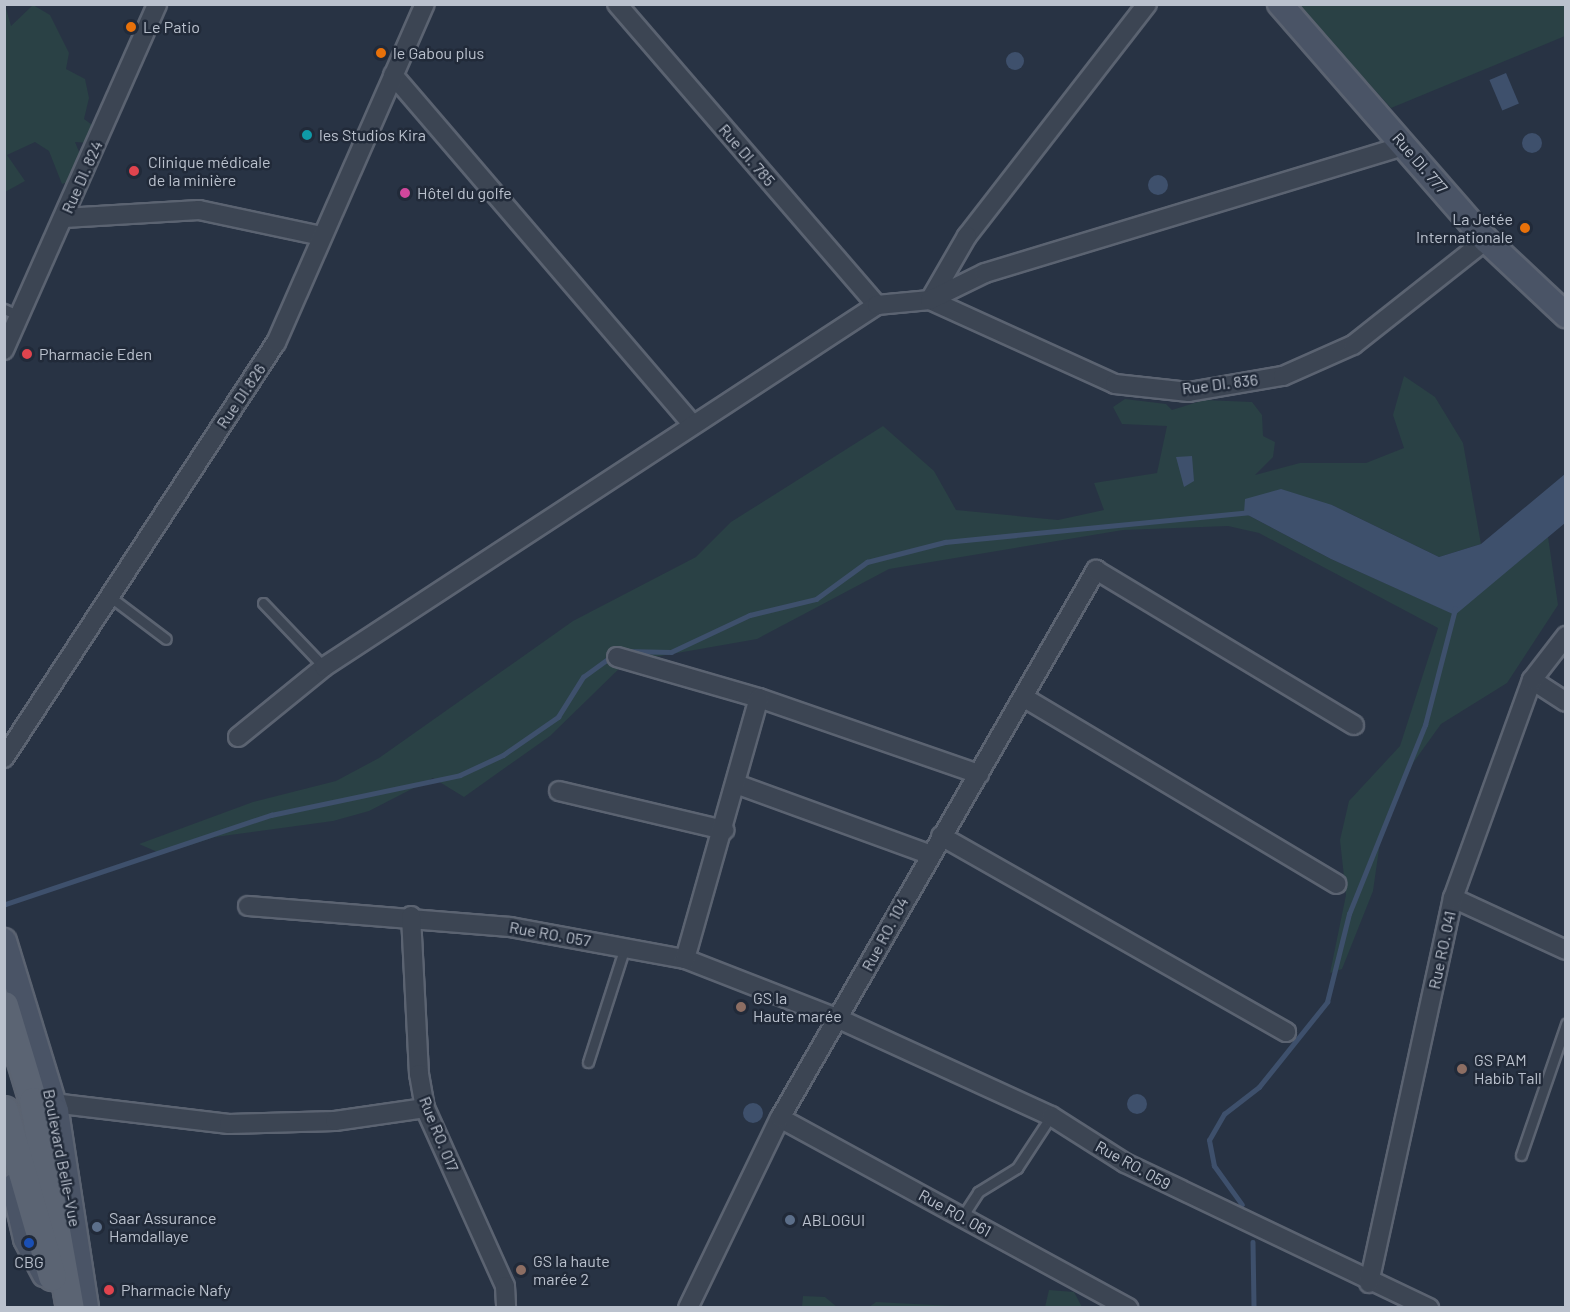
<!DOCTYPE html>
<meta charset="utf-8">
<style>
body{margin:0}
#map{position:relative;width:1570px;height:1312px;overflow:hidden;background:#283344;font-family:Barlow,sans-serif}
div>[style]{position:absolute}
.green>*{inset:0;background:#2a4145}
.water>*{inset:0;background:#3e506c;transform-origin:0 0}
.round{border-radius:50%}
.stream>*{height:4.5px;margin:-2.25px;padding:0 2.25px;transform-origin:2.25px;border-radius:2.25px;background:#3e506c}
.roads{filter:drop-shadow(2px 0 #5b6371) drop-shadow(-2px 0 #5b6371) drop-shadow(0 2px #5b6371) drop-shadow(0 -2px #5b6371)}
.lane>*{height:9px;margin:-4.5px;padding:0 4.5px;transform-origin:4.5px;border-radius:4.5px;background:#3c4553}
.street>*{height:18px;margin:-9px;padding:0 9px;transform-origin:9px;border-radius:9px;background:#3c4553}
.secondary>*{height:24px;margin:-12px;padding:0 12px;transform-origin:12px;border-radius:12px;background:#4a5466}
.primary>*{height:27px;margin:-13.5px;padding:0 13.5px;transform-origin:13.5px;border-radius:13.5px;background:#5b6473}
.dots>*{width:16px;height:16px;translate:-50% -50%;box-sizing:border-box;border:3px solid #212a39;border-radius:50%}
span{translate:-50% -50%;white-space:nowrap;text-align:center;line-height:1.15;-webkit-text-stroke:5px #212a39;paint-order:stroke}
.poi-label{font-size:16px;color:#bac1cd}
.left{translate:0 -50%;text-align:left}
.right{translate:-100% -50%;text-align:right}
.street-label{font-size:16px;color:#bac1cd}
.frame{position:absolute;inset:0;border:6px solid #bac1cd;pointer-events:none}
</style>
<div id="map">
<div class="green">
<i style="clip-path:polygon(5px 5px,11px 26px,33px 5px,50px 15px,69px 53px,66px 69px,85px 79px,89px 98px,84px 119px,99px 130px,90px 143px,75px 142px,84px 164px,77px 179px,62px 184px,49px 151px,35px 142px,7px 155px,25px 181px,5px 192px)"></i>
<i style="clip-path:polygon(1297px 5px,1565px 5px,1565px 36px,1391px 108px)"></i>
<i style="clip-path:polygon(1404px 376px,1435px 397px,1463px 443px,1481px 544px,1439px 557px,1332px 505px,1244px 513px,1331px 559px,1454px 614px,1548px 537px,1558px 605px,1507px 683px,1441px 724px,1413px 763px,1381px 835px,1373px 891px,1342px 969px,1330px 973px,1346px 895px,1340px 840px,1349px 801px,1400px 746px,1438px 628px,1259px 533px,1228px 526px,1123px 530px,889px 569px,757px 639px,626px 662px,550px 736px,464px 797px,433px 778px,369px 811px,333px 821px,215px 837px,162px 854px,139px 844px,253px 802px,336px 781px,379px 758px,573px 621px,696px 557px,731px 522px,883px 426px,934px 471px,956px 510px,1058px 520px,1104px 510px,1094px 483px,1157px 473px,1167px 426px,1122px 424px,1113px 407px,1125px 399px,1166px 404px,1172px 410px,1204px 400px,1252px 402px,1262px 415px,1263px 436px,1275px 442px,1273px 457px,1255px 475px,1300px 463px,1366px 463px,1404px 448px,1393px 415px)"></i>
<i style="clip-path:polygon(1049px 1290px,1074px 1292px,1082px 1307px,1045px 1307px)"></i>
<i style="clip-path:polygon(803px 1296px,825px 1297px,837px 1307px,802px 1307px)"></i>
<i style="clip-path:polygon(876px 1302px,953px 1306px,959px 1307px,869px 1307px)"></i>
</div>
<div class="water">
<i class="round" style="left:1006px;top:52px;width:18px;height:18px"></i>
<i style="left:1506px;top:73px;width:33px;height:18px;rotate:67deg"></i>
<i class="round" style="left:1522px;top:133px;width:20px;height:20px"></i>
<i class="round" style="left:1148px;top:175px;width:20px;height:20px"></i>
<i style="clip-path:polygon(1192px 456px,1194px 481px,1184px 487px,1176px 457px)"></i>
<i style="clip-path:polygon(1565px 474px,1565px 523px,1455px 615px,1331px 559px,1244px 513px,1245px 499px,1281px 489px,1332px 505px,1439px 557px,1481px 544px)"></i>
<i class="round" style="left:1127px;top:1094px;width:20px;height:20px"></i>
<i class="round" style="left:743px;top:1103px;width:20px;height:20px"></i>
</div>
<div class="stream">
<i style="left:623px;top:651px;width:48px;rotate:1.2deg"></i>
<i style="left:671px;top:652px;width:87px;rotate:-25.1deg"></i>
<i style="left:750px;top:615px;width:68px;rotate:-13.6deg"></i>
<i style="left:816px;top:599px;width:63px;rotate:-36deg"></i>
<i style="left:867px;top:562px;width:81px;rotate:-14.4deg"></i>
<i style="left:945px;top:542px;width:305px;rotate:-5.6deg"></i>
<i style="left:6px;top:904px;width:280px;rotate:-18.6deg"></i>
<i style="left:271px;top:815px;width:193px;rotate:-11.9deg"></i>
<i style="left:460px;top:775px;width:47px;rotate:-24.9deg"></i>
<i style="left:503px;top:755px;width:67px;rotate:-34.6deg"></i>
<i style="left:558px;top:717px;width:47px;rotate:-58deg"></i>
<i style="left:583px;top:677px;width:37px;rotate:-36deg"></i>
<i style="left:1242px;top:1205px;width:48px;rotate:-125.7deg"></i>
<i style="left:1214px;top:1166px;width:26px;rotate:-101deg"></i>
<i style="left:1209px;top:1140px;width:30px;rotate:-60deg"></i>
<i style="left:1224px;top:1114px;width:44px;rotate:-37.6deg"></i>
<i style="left:1259px;top:1087px;width:109px;rotate:-51.3deg"></i>
<i style="left:1327px;top:1002px;width:91px;rotate:-76deg"></i>
<i style="left:1349px;top:914px;width:204px;rotate:-68.1deg"></i>
<i style="left:1425px;top:725px;width:120px;rotate:-75.5deg"></i>
<i style="left:1253px;top:1242px;width:66px;rotate:89.1deg"></i>
</div>
<div class="roads">
<div class="lane">
<i style="left:4px;top:309px;width:17px;rotate:24deg"></i>
<i style="left:109px;top:596px;width:71px;rotate:37deg"></i>
<i style="left:263px;top:603px;width:88px;rotate:46.4deg"></i>
<i style="left:588px;top:1062px;width:121px;rotate:-72.2deg"></i>
<i style="left:1521px;top:1155px;width:139px;rotate:-71deg"></i>
<i style="left:962px;top:1217px;width:30px;rotate:-57deg"></i>
<i style="left:978px;top:1192px;width:46px;rotate:-31.6deg"></i>
<i style="left:1017px;top:1168px;width:62px;rotate:-56.8deg"></i>
</div>
<div class="street">
<i style="left:617px;top:4px;width:398px;rotate:49.2deg"></i>
<i style="left:1147px;top:4px;width:294px;rotate:127.8deg"></i>
<i style="left:967px;top:236px;width:74px;rotate:120deg"></i>
<i style="left:930px;top:300px;width:203px;rotate:24.4deg"></i>
<i style="left:1115px;top:384px;width:74px;rotate:6.2deg"></i>
<i style="left:1189px;top:392px;width:95px;rotate:-9.7deg"></i>
<i style="left:1283px;top:376px;width:77px;rotate:-23.9deg"></i>
<i style="left:1353px;top:345px;width:169px;rotate:-38.3deg"></i>
<i style="left:393px;top:75px;width:457px;rotate:49.4deg"></i>
<i style="left:64px;top:218px;width:135px;rotate:-3.4deg"></i>
<i style="left:199px;top:210px;width:125px;rotate:12deg"></i>
<i style="left:4px;top:350px;width:378px;rotate:-66.1deg"></i>
<i style="left:617px;top:657px;width:148px;rotate:16.1deg"></i>
<i style="left:759px;top:698px;width:233px;rotate:19.1deg"></i>
<i style="left:1532px;top:680px;width:40px;rotate:32.9deg"></i>
<i style="left:1023px;top:697px;width:365px;rotate:30.8deg"></i>
<i style="left:238px;top:737px;width:111px;rotate:-39.1deg"></i>
<i style="left:324px;top:667px;width:661px;rotate:-33.21deg"></i>
<i style="left:877px;top:305px;width:53px;rotate:-5.4deg"></i>
<i style="left:930px;top:300px;width:61px;rotate:-26.1deg"></i>
<i style="left:985px;top:273px;width:439px;rotate:-16.9deg"></i>
<i style="left:4px;top:758px;width:496px;rotate:-56.8deg"></i>
<i style="left:276px;top:343px;width:370px;rotate:-66.3deg"></i>
<i style="left:736px;top:784px;width:204px;rotate:20deg"></i>
<i style="left:559px;top:791px;width:170px;rotate:13.3deg"></i>
<i style="left:941px;top:836px;width:397px;rotate:29.6deg"></i>
<i style="left:1453px;top:898px;width:124px;rotate:24.7deg"></i>
<i style="left:248px;top:906px;width:263px;rotate:4.6deg"></i>
<i style="left:510px;top:927px;width:178px;rotate:10.4deg"></i>
<i style="left:685px;top:959px;width:165px;rotate:21.3deg"></i>
<i style="left:839px;top:1019px;width:233px;rotate:24.6deg"></i>
<i style="left:1051px;top:1116px;width:88px;rotate:32.4deg"></i>
<i style="left:1125px;top:1163px;width:337px;rotate:25.5deg"></i>
<i style="left:411px;top:916px;width:158px;rotate:87.1deg"></i>
<i style="left:419px;top:1074px;width:35px;rotate:80deg"></i>
<i style="left:425px;top:1108px;width:195px;rotate:65.8deg"></i>
<i style="left:505px;top:1286px;width:22px;rotate:87deg"></i>
<i style="left:685px;top:959px;width:271px;rotate:-74.2deg"></i>
<i style="left:53px;top:1103px;width:177px;rotate:6.8deg"></i>
<i style="left:229px;top:1124px;width:106px;rotate:-1.6deg"></i>
<i style="left:335px;top:1121px;width:91px;rotate:-8.2deg"></i>
<i style="left:780px;top:1118px;width:397px;rotate:28.6deg"></i>
<i style="left:1369px;top:1283px;width:394px;rotate:-77.7deg"></i>
<i style="left:1453px;top:898px;width:232px;rotate:-70.1deg"></i>
<i style="left:1532px;top:680px;width:56px;rotate:-52.3deg"></i>
<i style="left:688px;top:1308px;width:211px;rotate:-64.2deg"></i>
<i style="left:780px;top:1118px;width:633px;rotate:-60.03deg"></i>
<i style="left:1096px;top:570px;width:301px;rotate:31deg"></i>
</div>
<div class="secondary">
<i style="left:1280px;top:4px;width:313px;rotate:48.9deg"></i>
<i style="left:1486px;top:240px;width:110px;rotate:43.2deg"></i>
<i style="left:4px;top:941px;width:178px;rotate:73deg"></i>
<i style="left:56px;top:1111px;width:199px;rotate:81.3deg"></i>
<i style="left:14px;top:1186px;width:54px;rotate:77.2deg"></i>
<i style="left:26px;top:1239px;width:40px;rotate:62deg"></i>
</div>
<div class="primary">
<i style="left:4px;top:1005px;width:100px;rotate:73.2deg"></i>
<i style="left:33px;top:1101px;width:210px;rotate:79.9deg"></i>
<i style="left:4px;top:1110px;width:173px;rotate:73.9deg"></i>
</div>
</div>
<div class="dots">
<i style="left:131px;top:27px;background:#e8710a"></i>
<i style="left:381px;top:53px;background:#e8710a"></i>
<i style="left:307px;top:135px;background:#0f9aa8"></i>
<i style="left:134px;top:171px;background:#e0444e"></i>
<i style="left:405px;top:193px;background:#d1479c"></i>
<i style="left:1525px;top:228px;background:#e8710a"></i>
<i style="left:27px;top:354px;background:#e0444e"></i>
<i style="left:741px;top:1007px;background:#8d6e63"></i>
<i style="left:1462px;top:1069px;background:#8d6e63"></i>
<i style="left:790px;top:1220px;background:#5c6f8a"></i>
<i style="left:97px;top:1227px;background:#5c6f8a"></i>
<i style="left:29px;top:1243px;background:#1a4fb4"></i>
<i style="left:521px;top:1270px;background:#8d6e63"></i>
<i style="left:109px;top:1290px;background:#e0444e"></i>
</div>
<div class="poi-label">
<span class="left" style="left:143px;top:27px">Le Patio</span>
<span class="left" style="left:393px;top:53px">le Gabou plus</span>
<span class="left" style="left:319px;top:135px">les Studios Kira</span>
<span class="left" style="left:148px;top:171px">Clinique médicale<br>de la minière</span>
<span class="left" style="left:417px;top:193px">Hôtel du golfe</span>
<span class="right" style="left:1513px;top:228px">La Jetée<br>Internationale</span>
<span class="left" style="left:39px;top:354px">Pharmacie Eden</span>
<span class="left" style="left:753px;top:1007px">GS la<br>Haute marée</span>
<span class="left" style="left:1474px;top:1069px">GS PAM<br>Habib Tall</span>
<span class="left" style="left:109px;top:1227px">Saar Assurance<br>Hamdallaye</span>
<span class="left" style="left:802px;top:1220px">ABLOGUI</span>
<span class="left" style="left:533px;top:1270px">GS la haute<br>marée 2</span>
<span style="left:29px;top:1262px">CBG</span>
<span class="left" style="left:121px;top:1290px">Pharmacie Nafy</span>
</div>
<div class="street-label">
<span style="left:747px;top:155px;rotate:49deg">Rue DI. 785</span>
<span style="left:1420px;top:163px;rotate:49deg">Rue DI. 777</span>
<span style="left:82px;top:177px;rotate:-66deg">Rue DI. 824</span>
<span style="left:1220px;top:384px;rotate:-7deg">Rue DI. 836</span>
<span style="left:241px;top:396px;rotate:-56deg">Rue DI.826</span>
<span style="left:550px;top:934px;rotate:10deg">Rue RO. 057</span>
<span style="left:885px;top:934px;rotate:-62deg">Rue RO. 104</span>
<span style="left:1442px;top:950px;rotate:-78deg">Rue RO. 041</span>
<span style="left:439px;top:1134px;rotate:68deg">Rue RO. 017</span>
<span style="left:62px;top:1158px;rotate:79deg">Boulevard Belle-Vue</span>
<span style="left:1133px;top:1165px;rotate:29deg">Rue RO. 059</span>
<span style="left:955px;top:1213px;rotate:29deg">Rue RO. 061</span>
</div>
<div class="frame"></div>
</div>
